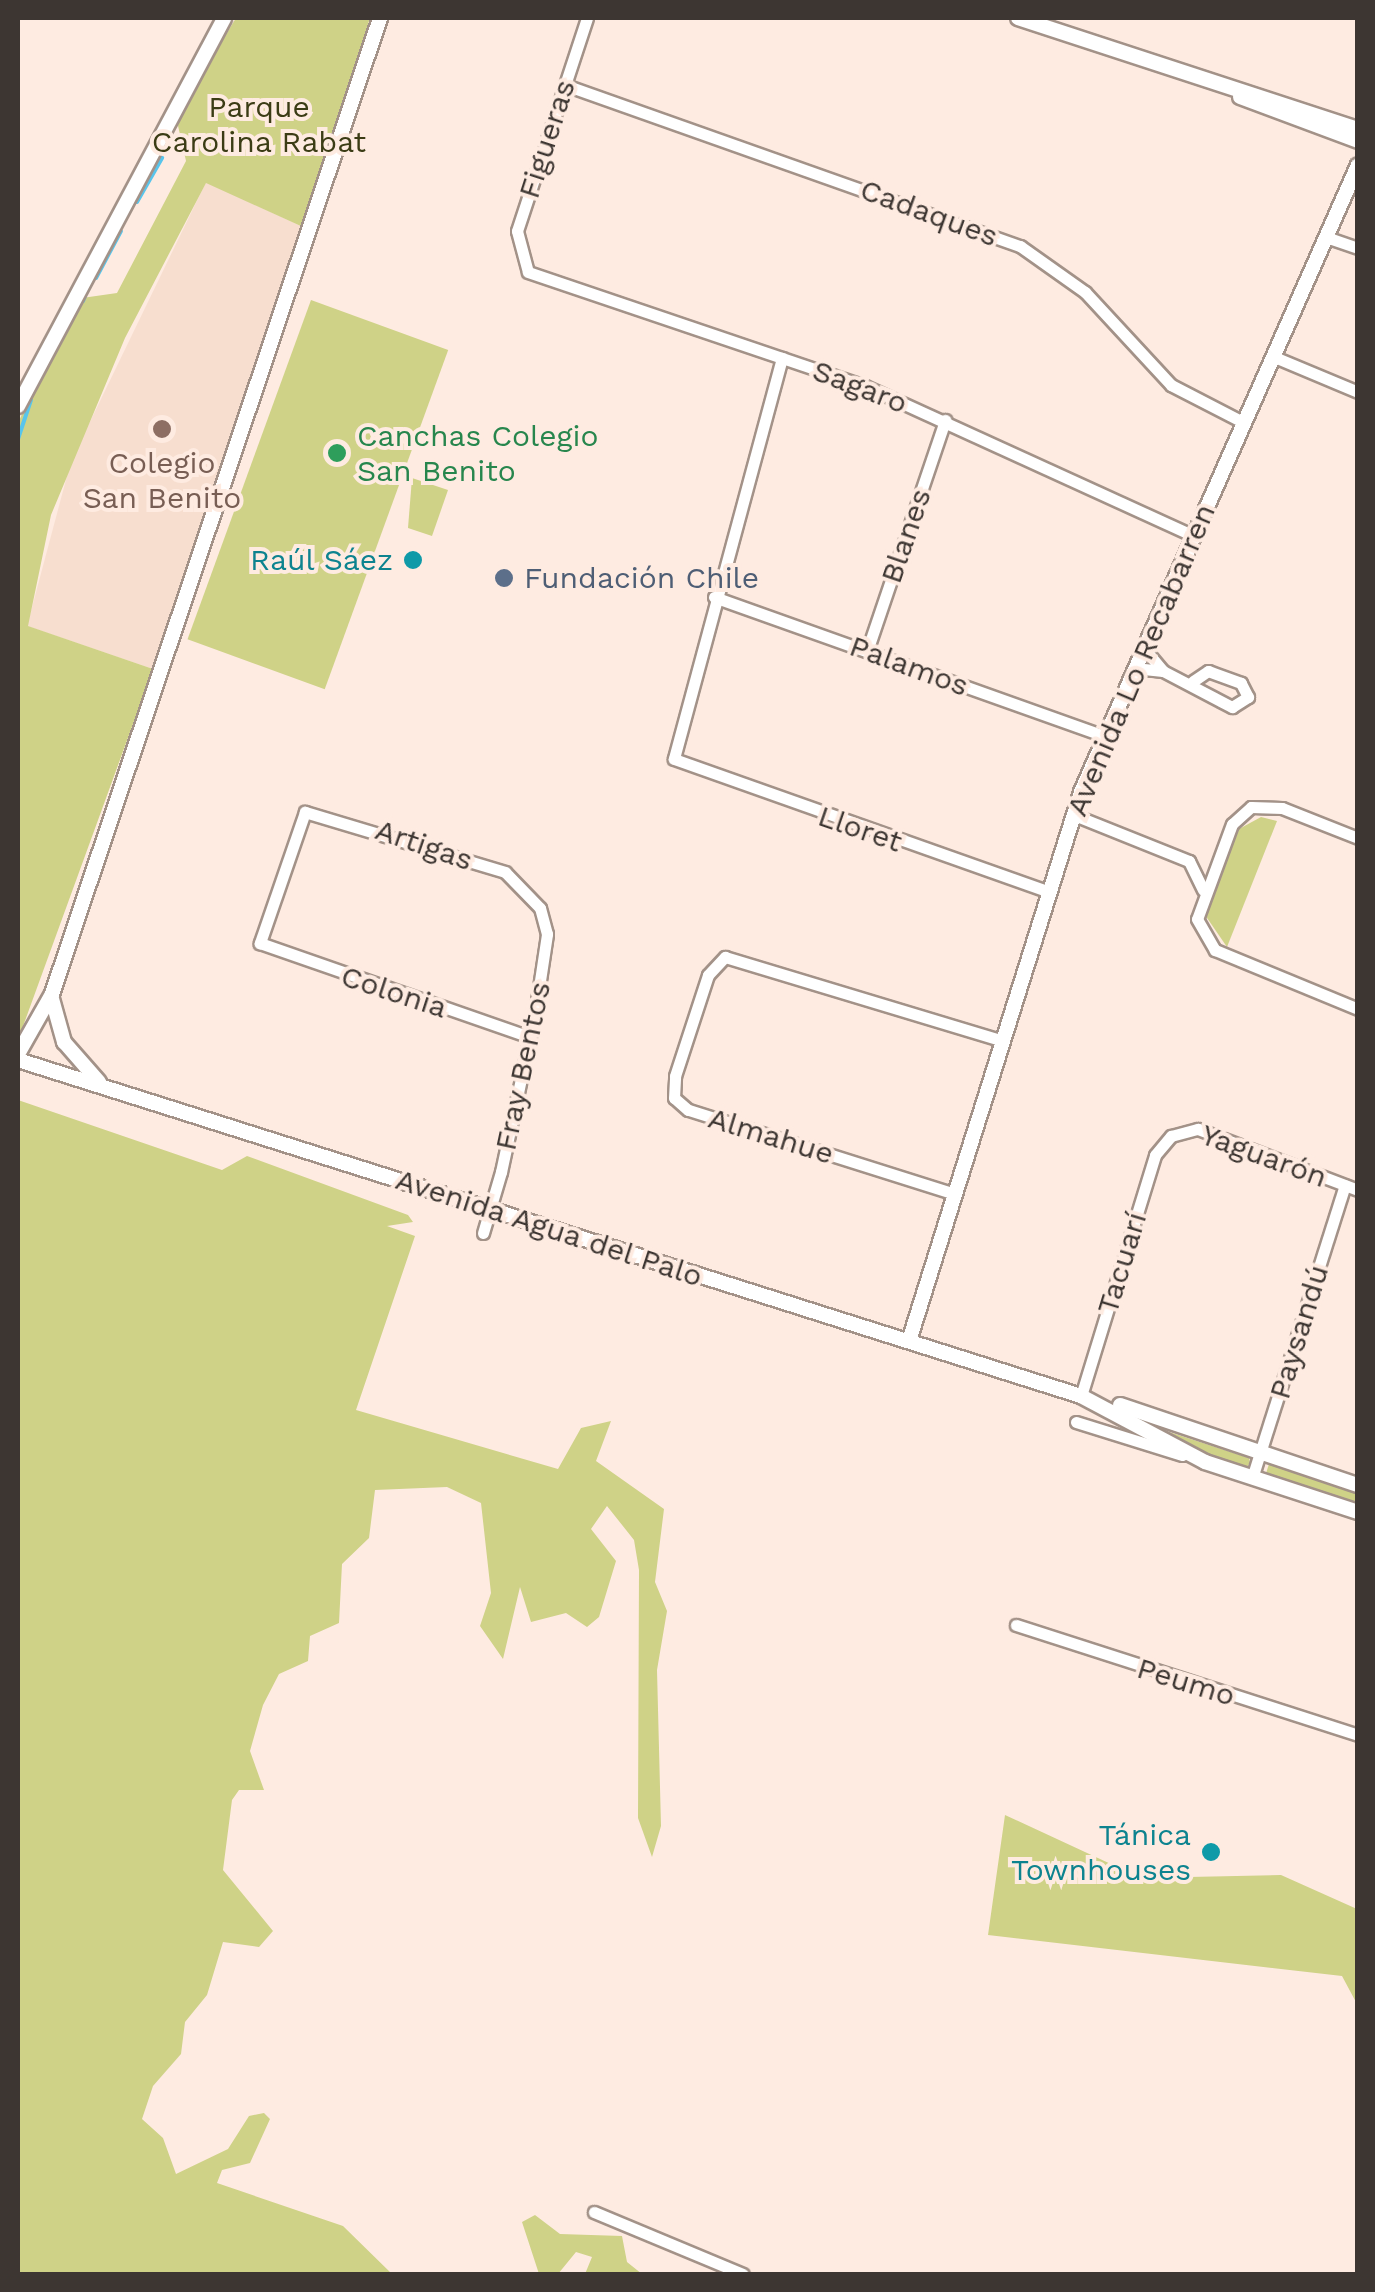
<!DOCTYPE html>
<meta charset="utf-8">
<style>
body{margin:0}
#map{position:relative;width:1375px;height:2292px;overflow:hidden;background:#feebe1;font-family:"Work Sans",sans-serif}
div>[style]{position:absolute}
.built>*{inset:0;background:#f7decf}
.green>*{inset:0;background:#cfd287;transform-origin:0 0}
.stream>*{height:4px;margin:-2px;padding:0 2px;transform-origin:2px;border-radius:2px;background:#58c5ec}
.roads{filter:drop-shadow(2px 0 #a39288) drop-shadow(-2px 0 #a39288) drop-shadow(0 2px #a39288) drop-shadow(0 -2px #a39288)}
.minor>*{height:11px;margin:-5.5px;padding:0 5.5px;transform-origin:5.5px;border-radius:5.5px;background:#fff}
.tertiary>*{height:14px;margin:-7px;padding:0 7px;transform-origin:7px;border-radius:7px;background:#fff}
.dots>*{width:28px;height:28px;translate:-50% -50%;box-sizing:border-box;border:5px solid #feebe1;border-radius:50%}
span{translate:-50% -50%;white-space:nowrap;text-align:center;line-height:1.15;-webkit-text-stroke:8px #feebe1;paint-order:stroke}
.park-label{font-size:30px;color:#3b3c15}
.street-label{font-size:30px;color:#3d3632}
.leisure-label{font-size:30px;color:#27864d}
.left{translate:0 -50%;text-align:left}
.education-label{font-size:30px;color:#785e54}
.culture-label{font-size:30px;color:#0d838f}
.right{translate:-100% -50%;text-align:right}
.service-label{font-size:30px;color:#4e5e75}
.frame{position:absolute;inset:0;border:20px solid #3d3632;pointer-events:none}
</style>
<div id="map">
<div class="built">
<i style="clip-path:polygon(206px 182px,303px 227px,153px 669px,27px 626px,71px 461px)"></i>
</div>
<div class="green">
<i style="clip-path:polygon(236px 18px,370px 18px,303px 227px,206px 183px,125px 338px,51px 515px,28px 626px,153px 669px,18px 1040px,18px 423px,75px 299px,117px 293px,186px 161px,176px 117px)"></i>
<i style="left:311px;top:300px;width:146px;height:361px;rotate:20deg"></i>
<i style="clip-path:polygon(412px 478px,448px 490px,432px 536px,408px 528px)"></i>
<i style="clip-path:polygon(1261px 817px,1277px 821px,1227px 947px,1205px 915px,1239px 829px)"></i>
<i style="clip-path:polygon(18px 1100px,222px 1170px,247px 1156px,408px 1215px,413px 1222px,387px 1226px,415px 1236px,356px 1410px,558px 1469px,581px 1428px,611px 1421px,596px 1461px,664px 1509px,655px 1582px,667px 1611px,657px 1670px,661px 1826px,652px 1857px,638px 1818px,639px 1570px,634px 1540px,607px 1506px,591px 1529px,616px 1561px,599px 1617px,587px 1627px,566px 1613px,531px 1622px,520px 1587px,503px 1659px,480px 1626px,491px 1593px,481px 1503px,447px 1487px,375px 1490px,369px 1538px,342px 1564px,339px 1623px,310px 1636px,308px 1661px,279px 1674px,263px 1705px,250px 1751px,264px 1790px,239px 1790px,232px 1800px,223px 1870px,273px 1931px,259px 1947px,223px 1942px,207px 1995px,185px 2022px,181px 2054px,153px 2086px,142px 2119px,163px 2138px,176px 2174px,228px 2149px,249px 2116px,264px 2113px,270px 2119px,250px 2163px,222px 2170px,217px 2183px,343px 2226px,392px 2274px,18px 2274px)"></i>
<i style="clip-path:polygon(1163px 1430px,1249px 1458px,1250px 1462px,1246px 1469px,1192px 1452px)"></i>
<i style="left:1269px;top:1464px;width:93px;height:12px;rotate:18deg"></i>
<i style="clip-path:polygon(1005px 1815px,1141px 1878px,1281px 1875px,1357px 1909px,1357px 2004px,1342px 1976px,988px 1935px)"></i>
<i style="clip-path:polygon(535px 2215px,560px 2234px,622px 2236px,627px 2262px,642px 2274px,585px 2274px,592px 2257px,576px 2252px,558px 2274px,539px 2274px,522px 2222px)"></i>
</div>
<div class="stream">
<i style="left:137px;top:202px;width:51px;rotate:-60.4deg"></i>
<i style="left:96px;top:278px;width:53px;rotate:-62deg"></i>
<i style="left:83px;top:301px;width:5px;rotate:-68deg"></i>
<i style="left:18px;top:439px;width:41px;rotate:-71.6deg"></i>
</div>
<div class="roads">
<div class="minor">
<i style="left:587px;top:18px;width:224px;rotate:108.2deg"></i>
<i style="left:517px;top:231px;width:42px;rotate:75deg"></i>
<i style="left:528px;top:272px;width:356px;rotate:18.7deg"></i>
<i style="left:865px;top:386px;width:362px;rotate:24.5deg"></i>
<i style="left:565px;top:85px;width:483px;rotate:19.5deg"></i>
<i style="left:1020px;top:246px;width:80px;rotate:35.3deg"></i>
<i style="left:1085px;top:292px;width:127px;rotate:47.2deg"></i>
<i style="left:1171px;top:385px;width:81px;rotate:27.2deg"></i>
<i style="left:1326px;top:237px;width:34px;rotate:19deg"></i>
<i style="left:1272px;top:356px;width:93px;rotate:22.7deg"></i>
<i style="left:782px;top:358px;width:415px;rotate:105.1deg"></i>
<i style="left:674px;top:759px;width:399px;rotate:19.5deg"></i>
<i style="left:714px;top:597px;width:414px;rotate:19.6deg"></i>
<i style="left:867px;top:651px;width:244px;rotate:-71.3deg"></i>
<i style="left:1134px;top:668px;width:29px;rotate:6deg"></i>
<i style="left:1163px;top:671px;width:30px;rotate:-130deg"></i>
<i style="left:1163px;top:671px;width:78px;rotate:27.6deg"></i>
<i style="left:1232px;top:707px;width:19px;rotate:-32deg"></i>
<i style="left:1248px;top:697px;width:16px;rotate:-117deg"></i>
<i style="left:1241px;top:683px;width:35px;rotate:-160deg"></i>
<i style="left:1208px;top:671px;width:18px;rotate:146deg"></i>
<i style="left:1074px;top:815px;width:124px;rotate:21.8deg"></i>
<i style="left:1189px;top:861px;width:32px;rotate:64deg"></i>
<i style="left:1358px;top:838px;width:82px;rotate:-158.5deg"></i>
<i style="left:1282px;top:808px;width:31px;rotate:-178deg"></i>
<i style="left:1251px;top:807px;width:25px;rotate:138deg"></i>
<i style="left:1232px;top:824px;width:101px;rotate:110.2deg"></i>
<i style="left:1197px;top:919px;width:36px;rotate:60deg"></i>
<i style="left:1215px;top:950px;width:155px;rotate:22.4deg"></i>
<i style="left:955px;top:1194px;width:280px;rotate:-162.5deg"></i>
<i style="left:688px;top:1110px;width:18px;rotate:-139deg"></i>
<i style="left:674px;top:1098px;width:22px;rotate:-87deg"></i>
<i style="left:675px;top:1076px;width:106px;rotate:-71.9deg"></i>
<i style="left:708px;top:975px;width:25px;rotate:-47deg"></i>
<i style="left:725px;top:957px;width:290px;rotate:16.8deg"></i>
<i style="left:483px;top:1233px;width:64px;rotate:-73.6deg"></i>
<i style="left:501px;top:1172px;width:138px;rotate:-77.9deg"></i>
<i style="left:530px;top:1037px;width:31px;rotate:-79deg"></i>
<i style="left:536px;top:1007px;width:74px;rotate:-81.4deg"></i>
<i style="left:547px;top:934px;width:27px;rotate:-105deg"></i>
<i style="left:540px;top:908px;width:50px;rotate:-134.2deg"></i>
<i style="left:505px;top:872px;width:209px;rotate:-163.3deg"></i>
<i style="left:305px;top:812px;width:139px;rotate:109deg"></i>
<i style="left:260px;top:943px;width:286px;rotate:19.2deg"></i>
<i style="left:1081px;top:1396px;width:252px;rotate:-72.9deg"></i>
<i style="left:1155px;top:1155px;width:25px;rotate:-50deg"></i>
<i style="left:1171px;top:1136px;width:28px;rotate:-15deg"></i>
<i style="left:1198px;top:1129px;width:171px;rotate:20.9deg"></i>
<i style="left:1076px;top:1422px;width:111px;rotate:17.3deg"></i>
<i style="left:1252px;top:1478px;width:307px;rotate:-72.4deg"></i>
<i style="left:1016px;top:1625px;width:359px;rotate:17.8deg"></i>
<i style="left:594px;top:2212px;width:161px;rotate:22.6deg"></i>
</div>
<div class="tertiary">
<i style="left:1018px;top:18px;width:358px;rotate:18.1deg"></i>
<i style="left:1240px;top:97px;width:126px;rotate:20.4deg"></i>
<i style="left:18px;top:406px;width:439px;rotate:-62deg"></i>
<i style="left:52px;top:999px;width:45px;rotate:74.4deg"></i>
<i style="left:64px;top:1042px;width:53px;rotate:48.8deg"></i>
<i style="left:18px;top:1054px;width:69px;rotate:-60.5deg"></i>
<i style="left:52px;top:994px;width:1030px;rotate:-71.42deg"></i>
<i style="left:18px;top:1060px;width:1115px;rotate:17.54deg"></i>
<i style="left:1081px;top:1396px;width:140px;rotate:28deg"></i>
<i style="left:1205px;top:1462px;width:161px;rotate:18.1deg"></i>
<i style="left:909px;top:1341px;width:575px;rotate:-72.6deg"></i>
<i style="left:1081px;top:792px;width:685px;rotate:-66.16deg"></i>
<i style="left:1120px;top:1405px;width:251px;rotate:18.6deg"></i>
</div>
</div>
<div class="dots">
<i style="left:162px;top:429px;background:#8d6e63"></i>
<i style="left:337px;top:453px;background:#2e9e5b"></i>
<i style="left:413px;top:560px;background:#0f9aa8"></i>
<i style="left:504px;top:578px;background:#5c6f8a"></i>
<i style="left:1211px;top:1852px;background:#0f9aa8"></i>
</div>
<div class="park-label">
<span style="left:259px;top:124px">Parque<br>Carolina Rabat</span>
</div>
<div class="street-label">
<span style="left:547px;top:139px;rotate:-72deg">Figueras</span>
<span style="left:929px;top:213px;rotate:20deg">Cadaques</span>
<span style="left:860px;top:387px;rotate:21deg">Sagaro</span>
<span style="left:906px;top:536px;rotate:-71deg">Blanes</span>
<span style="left:1141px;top:660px;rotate:-67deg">Avenida Lo Recabarren</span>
<span style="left:909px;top:666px;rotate:20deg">Palamos</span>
<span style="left:860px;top:829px;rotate:19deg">Lloret</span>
<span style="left:424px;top:845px;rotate:19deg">Artigas</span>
<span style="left:394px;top:992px;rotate:18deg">Colonia</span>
<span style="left:523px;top:1066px;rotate:-78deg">Fray Bentos</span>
<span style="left:771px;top:1136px;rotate:17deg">Almahue</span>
<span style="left:1264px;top:1156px;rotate:20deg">Yaguarón</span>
<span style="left:549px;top:1228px;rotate:18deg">Avenida Agua del Palo</span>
<span style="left:1122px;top:1263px;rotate:-73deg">Tacuarí</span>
<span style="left:1299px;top:1332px;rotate:-73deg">Paysandú</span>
<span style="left:1186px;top:1682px;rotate:17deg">Peumo</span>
</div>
<div class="leisure-label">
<span class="left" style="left:357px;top:453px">Canchas Colegio<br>San Benito</span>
</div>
<div class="education-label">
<span style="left:162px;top:480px">Colegio<br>San Benito</span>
</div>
<div class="culture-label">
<span class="right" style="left:393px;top:560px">Raúl Sáez</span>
<span class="right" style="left:1191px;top:1852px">Tánica<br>Townhouses</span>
</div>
<div class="service-label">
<span class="left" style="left:524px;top:578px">Fundación Chile</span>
</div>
<div class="frame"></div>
</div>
